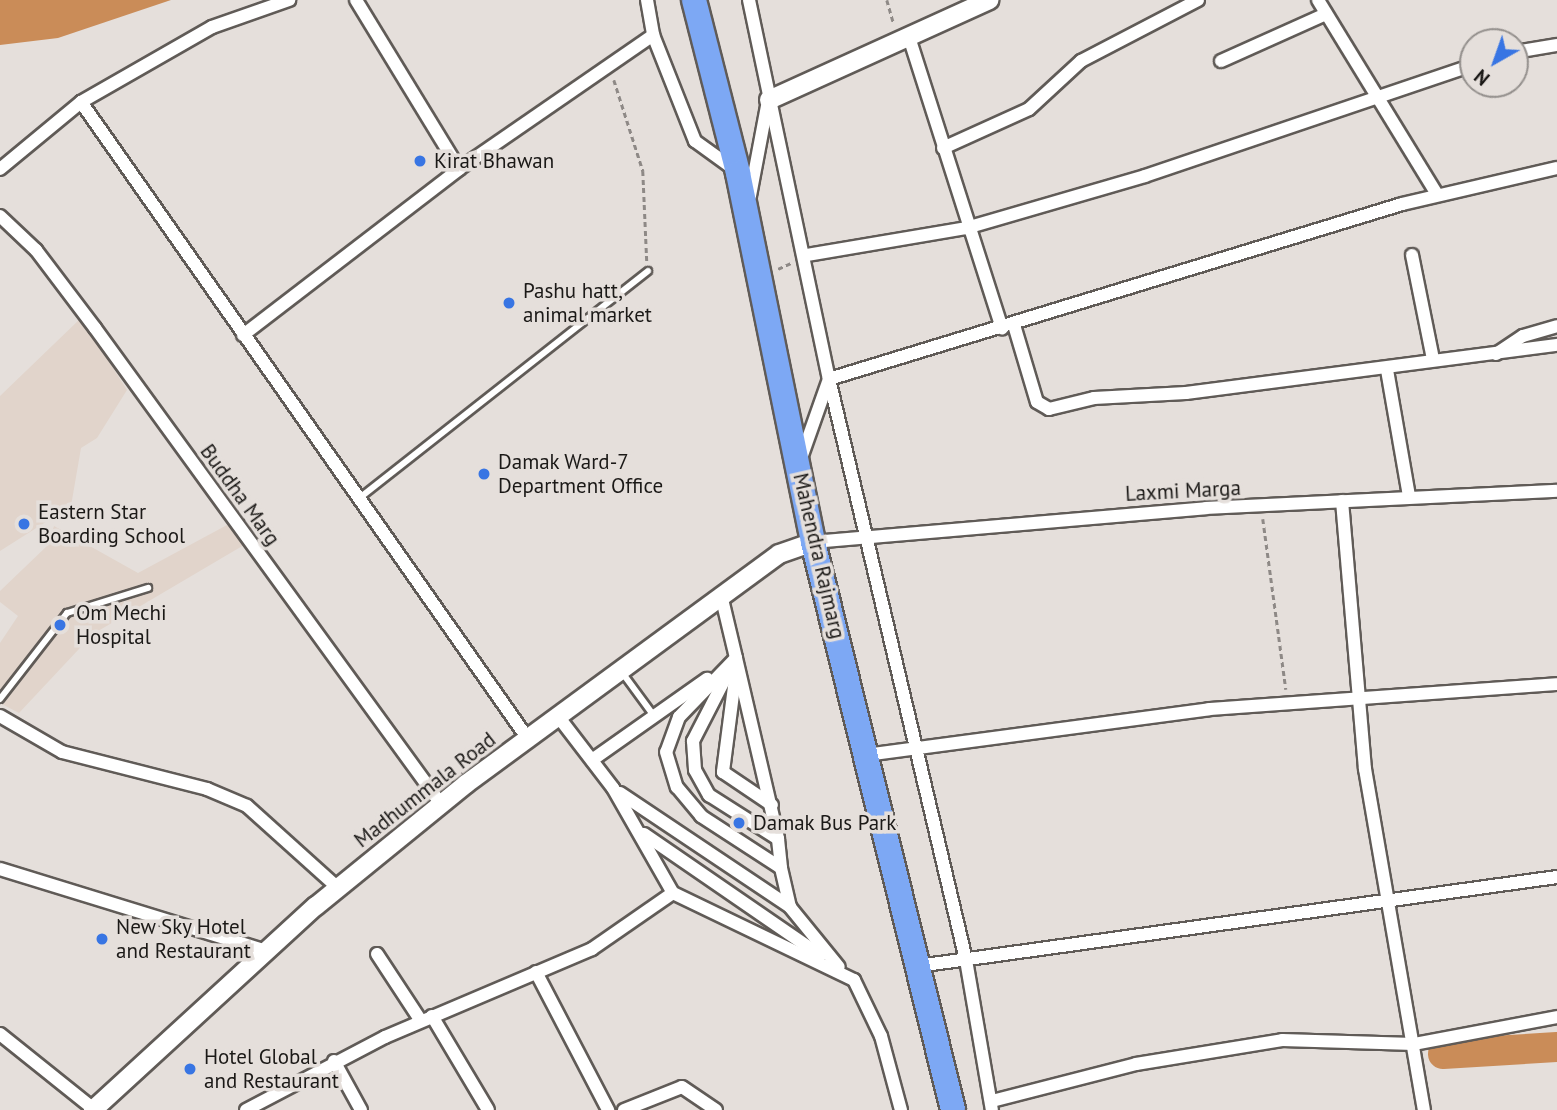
<!DOCTYPE html>
<style>
body{margin:0}
#map{position:relative;width:1557px;height:1110px;overflow:hidden;background:#e5dfdb;font-family:"PT Sans",sans-serif}
div>[style]{position:absolute}
.built>*{inset:0;background:#e1d4cb}
.water>*{inset:0;background:#ca8c58}
.river>*{height:30px;margin:-15px;padding:0 15px;transform-origin:15px;border-radius:15px;background:#ca8c58}
.path>*{height:2.5px;margin-top:-1.25px;transform-origin:0;background:repeating-linear-gradient(90deg,#8e8986 0 5px,transparent 0 8.5px)}
.roads{filter:drop-shadow(2px 0 #605b57) drop-shadow(-2px 0 #605b57) drop-shadow(0 2px #605b57) drop-shadow(0 -2px #605b57)}
.lane>*{height:6px;margin:-3px;padding:0 3px;transform-origin:3px;border-radius:3px;background:#fff}
.street>*{height:12px;margin:-6px;padding:0 6px;transform-origin:6px;border-radius:6px;background:#fff}
.secondary>*{height:18px;margin:-9px;padding:0 9px;transform-origin:9px;border-radius:9px;background:#fff}
.highway>*{height:24px;margin:-12px;padding:0 12px;transform-origin:12px;border-radius:12px;background:#7da8f4}
.dots>*{width:19px;height:19px;translate:-50% -50%;box-sizing:border-box;border:4px solid #e5dfdb;border-radius:50%}
span{translate:-50% -50%;white-space:nowrap;text-align:center;line-height:1.15;-webkit-text-stroke:7px #e5dfdb;paint-order:stroke}
.poi-label{font-size:21px;color:#1b1917}
.left{translate:0 -50%;text-align:left}
.street-label{font-size:21px;color:#1b1917}
.north{position:absolute;left:1459px;top:28px;width:70px;height:70px;box-sizing:border-box;background:#e5dfdb;border:2px solid #94908d;border-radius:50%;rotate:220deg;font-size:19px;font-weight:700;line-height:28px;text-align:center;color:#1b1917}
.north::after{content:'';display:block;margin:auto;width:24px;height:32px;background:#3875e3;clip-path:polygon(50% 0,100% 100%,50% 72%,0 100%)}
</style>
<div id="map">
<div class="built">
<i style="clip-path:polygon(81px 318px,127px 390px,97px 438px,81px 448px,71px 506px,0 551px,0 396px)"></i>
<i style="clip-path:polygon(227px 525px,244px 545px,93px 634px,19px 713px,0 703px,0 643px,18px 616px,0 602px,0 591px,48px 545px,54px 526px,138px 573px)"></i>
</div>
<div class="water">
<i style="clip-path:polygon(0 0,171px 0,58px 38px,0 45px)"></i>
</div>
<div class="river">
<i style="left:1443px;top:1054px;width:114px;rotate:-3.5deg"></i>
</div>
<div class="path">
<i style="left:887px;top:0;width:25px;rotate:74deg"></i>
<i style="left:614px;top:80px;width:96px;rotate:72.3deg"></i>
<i style="left:643px;top:171px;width:90px;rotate:87.5deg"></i>
<i style="left:778px;top:269px;width:14px;rotate:-25deg"></i>
<i style="left:1263px;top:519px;width:172px;rotate:82.3deg"></i>
</div>
<div class="roads">
<div class="lane">
<i style="left:362px;top:496px;width:364px;rotate:-38.2deg"></i>
<i style="left:621px;top:671px;width:56px;rotate:53.7deg"></i>
<i style="left:0;top:699px;width:109px;rotate:-52.1deg"></i>
<i style="left:67px;top:613px;width:85px;rotate:-17.2deg"></i>
</div>
<div class="street">
<i style="left:356px;top:0;width:198px;rotate:58.6deg"></i>
<i style="left:647px;top:0;width:36px;rotate:80deg"></i>
<i style="left:653px;top:35px;width:114px;rotate:68.4deg"></i>
<i style="left:695px;top:141px;width:49px;rotate:35.9deg"></i>
<i style="left:749px;top:0;width:387px;rotate:78.1deg"></i>
<i style="left:829px;top:379px;width:597px;rotate:76.73deg"></i>
<i style="left:966px;top:960px;width:152px;rotate:80.2deg"></i>
<i style="left:1318px;top:0;width:228px;rotate:58.5deg"></i>
<i style="left:909px;top:37px;width:306px;rotate:72.3deg"></i>
<i style="left:1515px;top:52px;width:43px;rotate:-9.5deg"></i>
<i style="left:1221px;top:61px;width:115px;rotate:-24.1deg"></i>
<i style="left:81px;top:102px;width:778px;rotate:54.94deg"></i>
<i style="left:943px;top:148px;width:94px;rotate:-24.4deg"></i>
<i style="left:1029px;top:109px;width:71px;rotate:-42.7deg"></i>
<i style="left:1081px;top:61px;width:132px;rotate:-27.5deg"></i>
<i style="left:0;top:169px;width:105px;rotate:-39.6deg"></i>
<i style="left:81px;top:102px;width:151px;rotate:-29.8deg"></i>
<i style="left:212px;top:27px;width:82px;rotate:-19.3deg"></i>
<i style="left:750px;top:196px;width:97px;rotate:-79.3deg"></i>
<i style="left:0;top:216px;width:50px;rotate:43.4deg"></i>
<i style="left:36px;top:250px;width:98px;rotate:52.9deg"></i>
<i style="left:95px;top:328px;width:588px;rotate:53.99deg"></i>
<i style="left:807px;top:255px;width:161px;rotate:-9.6deg"></i>
<i style="left:966px;top:228px;width:186px;rotate:-16.2deg"></i>
<i style="left:1145px;top:176px;width:346px;rotate:-18.7deg"></i>
<i style="left:1412px;top:255px;width:106px;rotate:78.6deg"></i>
<i style="left:1014px;top:325px;width:80px;rotate:73.4deg"></i>
<i style="left:1037px;top:402px;width:14px;rotate:30deg"></i>
<i style="left:1049px;top:409px;width:46px;rotate:-13.7deg"></i>
<i style="left:1094px;top:398px;width:92px;rotate:-3.1deg"></i>
<i style="left:1186px;top:393px;width:374px;rotate:-7.4deg"></i>
<i style="left:243px;top:335px;width:272px;rotate:-37.5deg"></i>
<i style="left:459px;top:169px;width:236px;rotate:-34.6deg"></i>
<i style="left:1496px;top:354px;width:32px;rotate:-34deg"></i>
<i style="left:1523px;top:336px;width:35px;rotate:-16deg"></i>
<i style="left:1387px;top:370px;width:128px;rotate:80.1deg"></i>
<i style="left:801px;top:458px;width:84px;rotate:-70.5deg"></i>
<i style="left:829px;top:379px;width:599px;rotate:-16.98deg"></i>
<i style="left:1402px;top:204px;width:159px;rotate:-13.1deg"></i>
<i style="left:1342px;top:501px;width:269px;rotate:85.1deg"></i>
<i style="left:1365px;top:769px;width:346px;rotate:80.2deg"></i>
<i style="left:813px;top:542px;width:394px;rotate:-4.9deg"></i>
<i style="left:1206px;top:508px;width:351px;rotate:-2.8deg"></i>
<i style="left:721px;top:595px;width:65px;rotate:76.6deg"></i>
<i style="left:736px;top:658px;width:82px;rotate:134deg"></i>
<i style="left:679px;top:717px;width:37px;rotate:110deg"></i>
<i style="left:666px;top:752px;width:37px;rotate:73deg"></i>
<i style="left:677px;top:787px;width:38px;rotate:50deg"></i>
<i style="left:701px;top:816px;width:95px;rotate:33deg"></i>
<i style="left:781px;top:868px;width:40px;rotate:77deg"></i>
<i style="left:736px;top:658px;width:186px;rotate:76.9deg"></i>
<i style="left:729px;top:671px;width:79px;rotate:117.2deg"></i>
<i style="left:693px;top:741px;width:29px;rotate:86deg"></i>
<i style="left:695px;top:770px;width:29px;rotate:61deg"></i>
<i style="left:709px;top:795px;width:82px;rotate:32.5deg"></i>
<i style="left:778px;top:839px;width:29px;rotate:84deg"></i>
<i style="left:735px;top:679px;width:94px;rotate:97.4deg"></i>
<i style="left:723px;top:772px;width:59px;rotate:34deg"></i>
<i style="left:557px;top:715px;width:92px;rotate:52.5deg"></i>
<i style="left:613px;top:788px;width:121px;rotate:60.3deg"></i>
<i style="left:673px;top:893px;width:201px;rotate:25.7deg"></i>
<i style="left:854px;top:980px;width:62px;rotate:64.3deg"></i>
<i style="left:881px;top:1036px;width:77px;rotate:74.9deg"></i>
<i style="left:0;top:716px;width:72px;rotate:30.1deg"></i>
<i style="left:62px;top:752px;width:150px;rotate:14.3deg"></i>
<i style="left:207px;top:789px;width:43px;rotate:23deg"></i>
<i style="left:247px;top:806px;width:122px;rotate:42deg"></i>
<i style="left:866px;top:755px;width:346px;rotate:-7.6deg"></i>
<i style="left:1209px;top:709px;width:349px;rotate:-4.1deg"></i>
<i style="left:592px;top:760px;width:141px;rotate:-35.2deg"></i>
<i style="left:620px;top:793px;width:205px;rotate:33.8deg"></i>
<i style="left:790px;top:907px;width:77px;rotate:50.8deg"></i>
<i style="left:644px;top:834px;width:214px;rotate:34.5deg"></i>
<i style="left:0;top:869px;width:278px;rotate:17.1deg"></i>
<i style="left:377px;top:954px;width:80px;rotate:56.7deg"></i>
<i style="left:918px;top:966px;width:645px;rotate:-7.93deg"></i>
<i style="left:536px;top:972px;width:156px;rotate:62.4deg"></i>
<i style="left:432px;top:1016px;width:109px;rotate:59.2deg"></i>
<i style="left:0;top:1034px;width:122px;rotate:38.7deg"></i>
<i style="left:334px;top:1061px;width:56px;rotate:61.1deg"></i>
<i style="left:992px;top:1101px;width:149px;rotate:-14.4deg"></i>
<i style="left:1136px;top:1064px;width:148px;rotate:-9.3deg"></i>
<i style="left:1282px;top:1040px;width:132px;rotate:1.7deg"></i>
<i style="left:1414px;top:1044px;width:146px;rotate:-10.7deg"></i>
<i style="left:246px;top:1110px;width:157px;rotate:-27.7deg"></i>
<i style="left:385px;top:1037px;width:225px;rotate:-23deg"></i>
<i style="left:592px;top:949px;width:98px;rotate:-34.7deg"></i>
<i style="left:624px;top:1110px;width:62px;rotate:-21.6deg"></i>
<i style="left:682px;top:1087px;width:41px;rotate:34.1deg"></i>
</div>
<div class="secondary">
<i style="left:769px;top:100px;width:242px;rotate:-24.4deg"></i>
<i style="left:93px;top:1110px;width:302px;rotate:-42.5deg"></i>
<i style="left:316px;top:906px;width:193px;rotate:-39.1deg"></i>
<i style="left:466px;top:784px;width:388px;rotate:-36.3deg"></i>
<i style="left:779px;top:554px;width:36px;rotate:-19deg"></i>
</div>
<div class="highway">
<i style="left:694px;top:0;width:179px;rotate:75.7deg"></i>
<i style="left:738px;top:173px;width:377px;rotate:78.5deg"></i>
<i style="left:813px;top:542px;width:585px;rotate:76.15deg"></i>
</div>
</div>
<div class="dots">
<i style="left:420px;top:161px;background:#3875e3"></i>
<i style="left:509px;top:303px;background:#3875e3"></i>
<i style="left:484px;top:474px;background:#3875e3"></i>
<i style="left:24px;top:524px;background:#3875e3"></i>
<i style="left:60px;top:625px;background:#3875e3"></i>
<i style="left:739px;top:823px;background:#3875e3"></i>
<i style="left:102px;top:939px;background:#3875e3"></i>
<i style="left:190px;top:1069px;background:#3875e3"></i>
</div>
<div class="poi-label">
<span class="left" style="left:434px;top:161px">Kirat Bhawan</span>
<span class="left" style="left:523px;top:303px">Pashu hatt,<br>animal market</span>
<span class="left" style="left:498px;top:474px">Damak Ward-7<br>Department Office</span>
<span class="left" style="left:38px;top:524px">Eastern Star<br>Boarding School</span>
<span class="left" style="left:76px;top:625px">Om Mechi<br>Hospital</span>
<span class="left" style="left:753px;top:823px">Damak Bus Park</span>
<span class="left" style="left:116px;top:939px">New Sky Hotel<br>and Restaurant</span>
<span class="left" style="left:204px;top:1069px">Hotel Global<br>and Restaurant</span>
</div>
<div class="street-label">
<span style="left:1183px;top:491px;rotate:-3deg">Laxmi Marga</span>
<span style="left:240px;top:495px;rotate:54deg">Buddha Marg</span>
<span style="left:819px;top:556px;rotate:77deg">Mahendra Rajmarg</span>
<span style="left:425px;top:790px;rotate:-38deg">Madhummala Road</span>
</div>
<div class="north">N</div>
</div>
